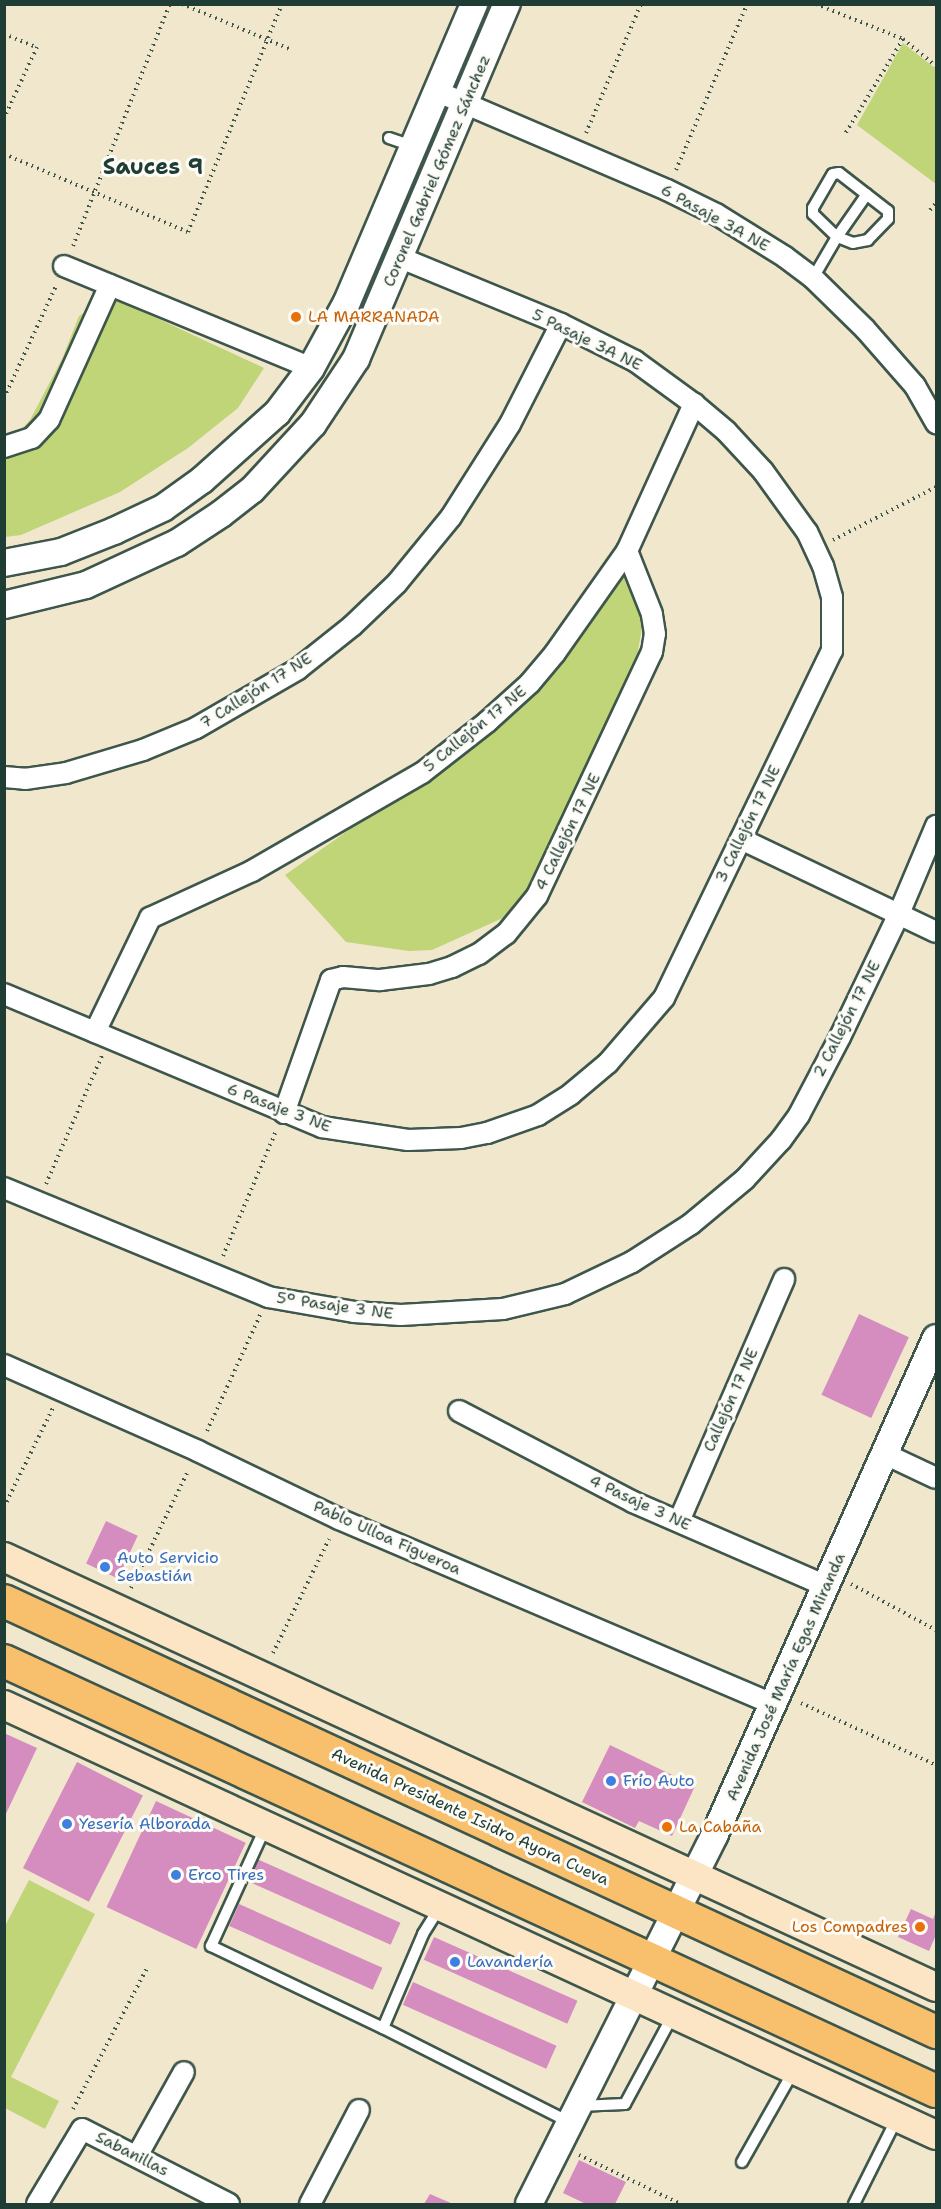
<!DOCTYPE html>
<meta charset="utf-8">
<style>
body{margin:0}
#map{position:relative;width:941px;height:2209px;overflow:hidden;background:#f1e7cd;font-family:"Shantell Sans",sans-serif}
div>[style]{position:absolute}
.green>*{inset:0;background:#c0d478}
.building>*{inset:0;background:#d58cbf;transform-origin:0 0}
.path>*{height:4px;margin-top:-2px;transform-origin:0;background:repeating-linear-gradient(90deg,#3e564b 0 1.5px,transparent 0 6px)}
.roads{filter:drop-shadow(2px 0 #3e564b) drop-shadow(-2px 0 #3e564b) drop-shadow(0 2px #3e564b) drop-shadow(0 -2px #3e564b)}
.service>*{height:10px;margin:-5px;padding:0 5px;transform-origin:5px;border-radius:5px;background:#fff}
.minor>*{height:20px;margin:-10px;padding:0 10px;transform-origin:10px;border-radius:10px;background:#fff}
.tertiary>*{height:26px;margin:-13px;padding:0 13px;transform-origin:13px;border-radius:13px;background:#fff}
.secondary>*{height:28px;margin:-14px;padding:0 14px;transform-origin:14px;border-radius:14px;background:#fce5c4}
.primary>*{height:32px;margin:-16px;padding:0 16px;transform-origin:16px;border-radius:16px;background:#f8bf6c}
.dots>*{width:16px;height:16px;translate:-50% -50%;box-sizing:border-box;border:3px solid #fdfcf7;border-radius:50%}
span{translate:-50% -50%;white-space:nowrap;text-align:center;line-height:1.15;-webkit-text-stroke:6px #fdfcf7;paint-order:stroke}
.street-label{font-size:16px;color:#1f3d34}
.food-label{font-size:16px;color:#c56008}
.left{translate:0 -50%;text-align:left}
.right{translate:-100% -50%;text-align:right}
.shop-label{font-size:16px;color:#366cbe}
.district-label{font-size:22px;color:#1f3d34;font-weight:700}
.frame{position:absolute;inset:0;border:6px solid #1f3d34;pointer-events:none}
</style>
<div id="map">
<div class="green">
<i style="clip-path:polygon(903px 43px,936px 69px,936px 184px,857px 125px)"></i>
<i style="clip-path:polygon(109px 296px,264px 368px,238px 408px,188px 448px,120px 492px,21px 535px,5px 537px,4px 441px,13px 438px,30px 420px,62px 359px,79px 316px)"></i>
<i style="clip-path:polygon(619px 566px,645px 611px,637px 656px,527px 897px,505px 917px,432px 950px,409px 951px,346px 942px,285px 875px,441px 765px,533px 678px)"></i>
<i style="clip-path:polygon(29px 1880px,95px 1914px,11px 2077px,59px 2101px,45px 2129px,5px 2108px,5px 1926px)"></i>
</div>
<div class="building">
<i style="left:859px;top:1314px;width:55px;height:89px;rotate:25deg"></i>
<i style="left:106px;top:1521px;width:35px;height:47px;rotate:25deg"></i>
<i style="clip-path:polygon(4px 1733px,37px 1748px,4px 1818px)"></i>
<i style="clip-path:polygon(610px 1745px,695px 1786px,672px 1836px,639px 1821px,635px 1828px,582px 1802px)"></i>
<i style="left:77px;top:1762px;width:74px;height:119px;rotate:27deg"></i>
<i style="left:156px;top:1801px;width:99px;height:117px;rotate:25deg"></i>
<i style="left:257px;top:1859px;width:157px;height:24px;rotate:24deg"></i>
<i style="left:239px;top:1904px;width:157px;height:24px;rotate:24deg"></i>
<i style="clip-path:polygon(911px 1909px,933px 1919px,936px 1912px,936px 1935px,929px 1951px,898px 1937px)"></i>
<i style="left:434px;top:1937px;width:157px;height:25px;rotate:24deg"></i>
<i style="left:413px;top:1982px;width:157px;height:25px;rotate:24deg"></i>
<i style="clip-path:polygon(579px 2160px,626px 2182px,615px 2204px,586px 2204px,563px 2193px)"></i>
<i style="clip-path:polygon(430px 2194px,453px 2204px,424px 2204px)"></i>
</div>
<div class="path">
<i style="left:182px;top:4px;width:119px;rotate:22.7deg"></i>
<i style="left:816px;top:4px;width:94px;rotate:21.9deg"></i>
<i style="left:903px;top:39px;width:111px;rotate:121.4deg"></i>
<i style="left:4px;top:34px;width:35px;rotate:22deg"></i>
<i style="left:37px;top:47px;width:78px;rotate:114.9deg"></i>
<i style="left:903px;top:39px;width:43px;rotate:39.3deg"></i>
<i style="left:586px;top:133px;width:140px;rotate:-66.9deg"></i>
<i style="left:4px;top:154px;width:200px;rotate:23deg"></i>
<i style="left:188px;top:232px;width:247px;rotate:-67.6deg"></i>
<i style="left:676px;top:170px;width:181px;rotate:-66.8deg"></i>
<i style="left:930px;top:210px;width:9px;rotate:-49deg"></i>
<i style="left:73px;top:246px;width:261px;rotate:-68.2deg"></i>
<i style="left:4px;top:398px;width:123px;rotate:-65.1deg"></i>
<i style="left:833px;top:540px;width:116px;rotate:-27.2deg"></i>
<i style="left:46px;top:1184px;width:140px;rotate:-66.4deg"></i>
<i style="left:223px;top:1256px;width:136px;rotate:-67deg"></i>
<i style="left:207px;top:1431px;width:128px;rotate:-65.4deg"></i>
<i style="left:4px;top:1507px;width:110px;rotate:-63.7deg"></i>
<i style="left:851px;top:1584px;width:97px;rotate:28.4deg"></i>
<i style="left:131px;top:1588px;width:130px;rotate:-64deg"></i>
<i style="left:273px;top:1653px;width:127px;rotate:-63.8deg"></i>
<i style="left:801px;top:1703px;width:149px;rotate:24.7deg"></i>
<i style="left:73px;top:2109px;width:161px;rotate:-62.3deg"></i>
<i style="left:579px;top:2155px;width:113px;rotate:25.7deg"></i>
</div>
<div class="roads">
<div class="service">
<i style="left:389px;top:138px;width:24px;rotate:19deg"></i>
<i style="left:839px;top:173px;width:62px;rotate:37.8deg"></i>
<i style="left:888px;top:211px;width:8px;rotate:90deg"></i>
<i style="left:888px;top:219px;width:29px;rotate:134deg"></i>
<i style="left:868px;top:240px;width:15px;rotate:169deg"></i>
<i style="left:853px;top:243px;width:17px;rotate:-159deg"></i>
<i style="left:837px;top:237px;width:33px;rotate:-136deg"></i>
<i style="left:813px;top:214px;width:6px;rotate:-90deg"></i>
<i style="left:813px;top:208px;width:39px;rotate:-60deg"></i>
<i style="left:833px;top:174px;width:6px;rotate:-9deg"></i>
<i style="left:813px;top:278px;width:48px;rotate:-59.7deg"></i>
<i style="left:837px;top:237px;width:52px;rotate:-55.1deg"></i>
<i style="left:266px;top:1826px;width:132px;rotate:114.6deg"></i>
<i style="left:211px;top:1946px;width:191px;rotate:25.5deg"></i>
<i style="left:383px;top:2028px;width:208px;rotate:26.8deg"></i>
<i style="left:383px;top:2028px;width:102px;rotate:-66.9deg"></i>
<i style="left:423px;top:1934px;width:32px;rotate:-58deg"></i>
<i style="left:579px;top:2106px;width:46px;rotate:-2.5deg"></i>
<i style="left:625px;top:2104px;width:101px;rotate:-61.7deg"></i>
<i style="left:742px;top:2162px;width:106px;rotate:-60.5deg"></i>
<i style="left:854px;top:2204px;width:96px;rotate:-63.4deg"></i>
</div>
<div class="minor">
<i style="left:436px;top:91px;width:251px;rotate:23.2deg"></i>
<i style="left:667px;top:190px;width:55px;rotate:26.1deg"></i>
<i style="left:716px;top:214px;width:81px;rotate:31.9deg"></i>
<i style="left:785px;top:257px;width:35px;rotate:37deg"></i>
<i style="left:813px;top:278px;width:73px;rotate:44.4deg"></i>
<i style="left:865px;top:329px;width:76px;rotate:48.7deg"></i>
<i style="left:915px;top:386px;width:43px;rotate:60.4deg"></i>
<i style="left:64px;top:266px;width:267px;rotate:22.4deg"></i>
<i style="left:4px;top:447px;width:29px;rotate:-18deg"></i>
<i style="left:32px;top:438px;width:25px;rotate:-47deg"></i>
<i style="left:49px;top:420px;width:148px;rotate:-65.7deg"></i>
<i style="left:4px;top:777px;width:21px;rotate:5deg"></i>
<i style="left:25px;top:779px;width:41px;rotate:-8.3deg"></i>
<i style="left:66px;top:773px;width:80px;rotate:-16.6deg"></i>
<i style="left:143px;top:750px;width:57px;rotate:-22.5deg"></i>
<i style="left:196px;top:728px;width:118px;rotate:-30deg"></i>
<i style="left:298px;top:669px;width:69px;rotate:-38.5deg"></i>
<i style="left:352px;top:626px;width:62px;rotate:-43.7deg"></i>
<i style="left:397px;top:583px;width:85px;rotate:-50.7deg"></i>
<i style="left:451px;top:517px;width:110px;rotate:-57.6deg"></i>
<i style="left:510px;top:424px;width:112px;rotate:-63deg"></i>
<i style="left:741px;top:839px;width:216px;rotate:25.5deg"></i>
<i style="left:4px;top:994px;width:345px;rotate:22.7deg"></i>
<i style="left:322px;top:1127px;width:87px;rotate:8.6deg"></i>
<i style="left:408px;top:1140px;width:53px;rotate:-2.2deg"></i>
<i style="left:461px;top:1138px;width:26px;rotate:-11deg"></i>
<i style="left:487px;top:1133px;width:54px;rotate:-19.4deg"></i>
<i style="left:538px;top:1115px;width:39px;rotate:-32deg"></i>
<i style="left:571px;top:1094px;width:48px;rotate:-40deg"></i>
<i style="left:608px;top:1063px;width:86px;rotate:-49.3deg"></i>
<i style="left:664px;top:998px;width:386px;rotate:-64.2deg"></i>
<i style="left:832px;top:651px;width:54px;rotate:-90deg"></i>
<i style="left:832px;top:597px;width:32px;rotate:-106deg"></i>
<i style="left:823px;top:566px;width:38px;rotate:-115deg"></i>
<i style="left:807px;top:532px;width:75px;rotate:-125.8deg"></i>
<i style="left:763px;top:471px;width:54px;rotate:-132.8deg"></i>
<i style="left:726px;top:431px;width:42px;rotate:-139.8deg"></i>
<i style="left:694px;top:404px;width:73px;rotate:-143.9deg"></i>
<i style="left:635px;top:361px;width:83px;rotate:-153.4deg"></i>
<i style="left:561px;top:324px;width:173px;rotate:-157.6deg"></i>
<i style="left:95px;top:1032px;width:127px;rotate:-64.2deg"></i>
<i style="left:150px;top:918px;width:112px;rotate:-24.7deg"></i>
<i style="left:252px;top:871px;width:196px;rotate:-30deg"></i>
<i style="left:422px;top:773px;width:83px;rotate:-38.1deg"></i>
<i style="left:487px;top:722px;width:58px;rotate:-42.2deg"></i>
<i style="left:530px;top:683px;width:39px;rotate:-50deg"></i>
<i style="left:555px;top:653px;width:125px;rotate:-54.8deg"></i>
<i style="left:627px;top:551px;width:162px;rotate:-65.5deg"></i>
<i style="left:284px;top:1113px;width:141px;rotate:-70.5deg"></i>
<i style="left:331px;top:980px;width:12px;rotate:-14deg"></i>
<i style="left:343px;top:977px;width:37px;rotate:5deg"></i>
<i style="left:380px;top:980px;width:49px;rotate:-7deg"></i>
<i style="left:429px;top:974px;width:24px;rotate:-17deg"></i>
<i style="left:452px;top:967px;width:30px;rotate:-26deg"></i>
<i style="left:479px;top:954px;width:34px;rotate:-37deg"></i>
<i style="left:506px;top:934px;width:49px;rotate:-50.8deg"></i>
<i style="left:537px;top:896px;width:270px;rotate:-64.8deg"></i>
<i style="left:652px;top:652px;width:18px;rotate:-81deg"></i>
<i style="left:655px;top:634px;width:20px;rotate:-99deg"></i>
<i style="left:652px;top:614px;width:68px;rotate:-111.6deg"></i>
<i style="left:4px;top:1188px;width:286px;rotate:22.4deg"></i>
<i style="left:268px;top:1297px;width:87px;rotate:9.9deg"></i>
<i style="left:354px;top:1312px;width:47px;rotate:3.7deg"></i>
<i style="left:401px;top:1315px;width:102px;rotate:-3.4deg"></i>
<i style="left:503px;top:1309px;width:64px;rotate:-13.6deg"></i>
<i style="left:565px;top:1294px;width:74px;rotate:-25.5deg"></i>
<i style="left:632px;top:1262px;width:70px;rotate:-32.8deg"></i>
<i style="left:691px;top:1224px;width:70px;rotate:-39.8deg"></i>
<i style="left:745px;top:1179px;width:53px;rotate:-47.3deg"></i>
<i style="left:781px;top:1140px;width:31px;rotate:-54deg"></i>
<i style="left:799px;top:1115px;width:88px;rotate:-62.3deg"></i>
<i style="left:840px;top:1037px;width:134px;rotate:-64.4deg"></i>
<i style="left:898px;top:916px;width:98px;rotate:-67.1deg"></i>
<i style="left:4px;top:1365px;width:212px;rotate:23.9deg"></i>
<i style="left:198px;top:1451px;width:157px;rotate:25.7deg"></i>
<i style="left:339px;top:1519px;width:472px;rotate:23.1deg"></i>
<i style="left:459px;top:1411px;width:196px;rotate:27.6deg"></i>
<i style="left:633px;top:1502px;width:210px;rotate:23.5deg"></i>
<i style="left:885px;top:1454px;width:56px;rotate:25.2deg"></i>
<i style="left:679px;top:1521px;width:264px;rotate:-66.5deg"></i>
<i style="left:137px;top:2156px;width:96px;rotate:-60.8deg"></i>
<i style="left:37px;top:2204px;width:87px;rotate:-59deg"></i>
<i style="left:82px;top:2129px;width:165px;rotate:27deg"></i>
<i style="left:310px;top:2204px;width:106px;rotate:-62.5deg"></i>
</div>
<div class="tertiary">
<i style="left:4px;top:563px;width:58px;rotate:-10.9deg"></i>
<i style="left:61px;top:552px;width:57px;rotate:-21.6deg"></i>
<i style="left:114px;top:531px;width:54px;rotate:-25.1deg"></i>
<i style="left:163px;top:508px;width:48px;rotate:-35.7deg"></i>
<i style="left:202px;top:480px;width:101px;rotate:-41.8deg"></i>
<i style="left:277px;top:413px;width:56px;rotate:-52.9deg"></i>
<i style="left:311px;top:368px;width:75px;rotate:-61.4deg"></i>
<i style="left:347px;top:302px;width:324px;rotate:-66.9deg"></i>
<i style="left:4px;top:605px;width:84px;rotate:-13.7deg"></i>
<i style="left:86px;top:585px;width:100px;rotate:-24.8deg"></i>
<i style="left:177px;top:543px;width:53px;rotate:-33.4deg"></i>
<i style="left:221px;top:514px;width:39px;rotate:-38deg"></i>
<i style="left:252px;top:490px;width:90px;rotate:-47.3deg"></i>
<i style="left:313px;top:424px;width:78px;rotate:-56.5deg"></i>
<i style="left:356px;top:359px;width:386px;rotate:-67deg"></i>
<i style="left:529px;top:2204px;width:412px;rotate:-63.3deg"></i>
<i style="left:714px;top:1836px;width:545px;rotate:-65.97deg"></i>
</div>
<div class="secondary">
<i style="left:4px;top:1557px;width:1026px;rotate:24.77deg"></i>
<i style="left:4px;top:1705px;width:1026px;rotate:24.77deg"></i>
</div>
<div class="primary">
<i style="left:4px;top:1601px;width:1027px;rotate:24.82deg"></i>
<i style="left:4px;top:1661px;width:1026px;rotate:24.77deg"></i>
</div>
</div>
<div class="dots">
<i style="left:296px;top:317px;background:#e8710a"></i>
<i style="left:105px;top:1567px;background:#3f7fe0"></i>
<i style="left:611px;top:1781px;background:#3f7fe0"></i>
<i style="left:67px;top:1824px;background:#3f7fe0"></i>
<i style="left:667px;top:1827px;background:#e8710a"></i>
<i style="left:176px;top:1875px;background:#3f7fe0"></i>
<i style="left:920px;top:1927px;background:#e8710a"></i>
<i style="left:455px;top:1962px;background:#3f7fe0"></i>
</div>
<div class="street-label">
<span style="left:437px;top:171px;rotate:-67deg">Coronel Gabriel Gómez Sánchez</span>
<span style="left:715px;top:218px;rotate:29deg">6 Pasaje 3A NE</span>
<span style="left:587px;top:340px;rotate:26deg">5 Pasaje 3A NE</span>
<span style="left:256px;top:691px;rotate:-32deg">7 Callejón 17 NE</span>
<span style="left:475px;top:729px;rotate:-39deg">5 Callejón 17 NE</span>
<span style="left:748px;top:824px;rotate:-64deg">3 Callejón 17 NE</span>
<span style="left:568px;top:832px;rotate:-64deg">4 Callejón 17 NE</span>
<span style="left:847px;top:1019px;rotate:-63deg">2 Callejón 17 NE</span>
<span style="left:279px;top:1108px;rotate:21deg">6 Pasaje 3 NE</span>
<span style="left:335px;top:1306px;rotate:8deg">5° Pasaje 3 NE</span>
<span style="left:731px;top:1400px;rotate:-66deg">Callejón 17 NE</span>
<span style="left:640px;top:1503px;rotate:25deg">4 Pasaje 3 NE</span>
<span style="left:387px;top:1538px;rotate:24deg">Pablo Ulloa Figueroa</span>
<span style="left:786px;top:1677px;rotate:-66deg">Avenida José María Egas Miranda</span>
<span style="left:470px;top:1817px;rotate:25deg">Avenida Presidente Isidro Ayora Cueva</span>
<span style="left:132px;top:2154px;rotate:27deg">Sabanillas</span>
</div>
<div class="food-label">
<span class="left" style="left:308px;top:317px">LA MARRANADA</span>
<span class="left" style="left:679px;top:1827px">La Cabaña</span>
<span class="right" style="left:908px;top:1927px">Los Compadres</span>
</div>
<div class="shop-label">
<span class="left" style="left:117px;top:1567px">Auto Servicio<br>Sebastián</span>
<span class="left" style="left:623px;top:1781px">Frío Auto</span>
<span class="left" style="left:79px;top:1824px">Yesería Alborada</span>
<span class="left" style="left:188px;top:1875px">Erco Tires</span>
<span class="left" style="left:467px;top:1962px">Lavandería</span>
</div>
<div class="district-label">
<span style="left:153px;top:167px">Sauces 9</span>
</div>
<div class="frame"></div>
</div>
